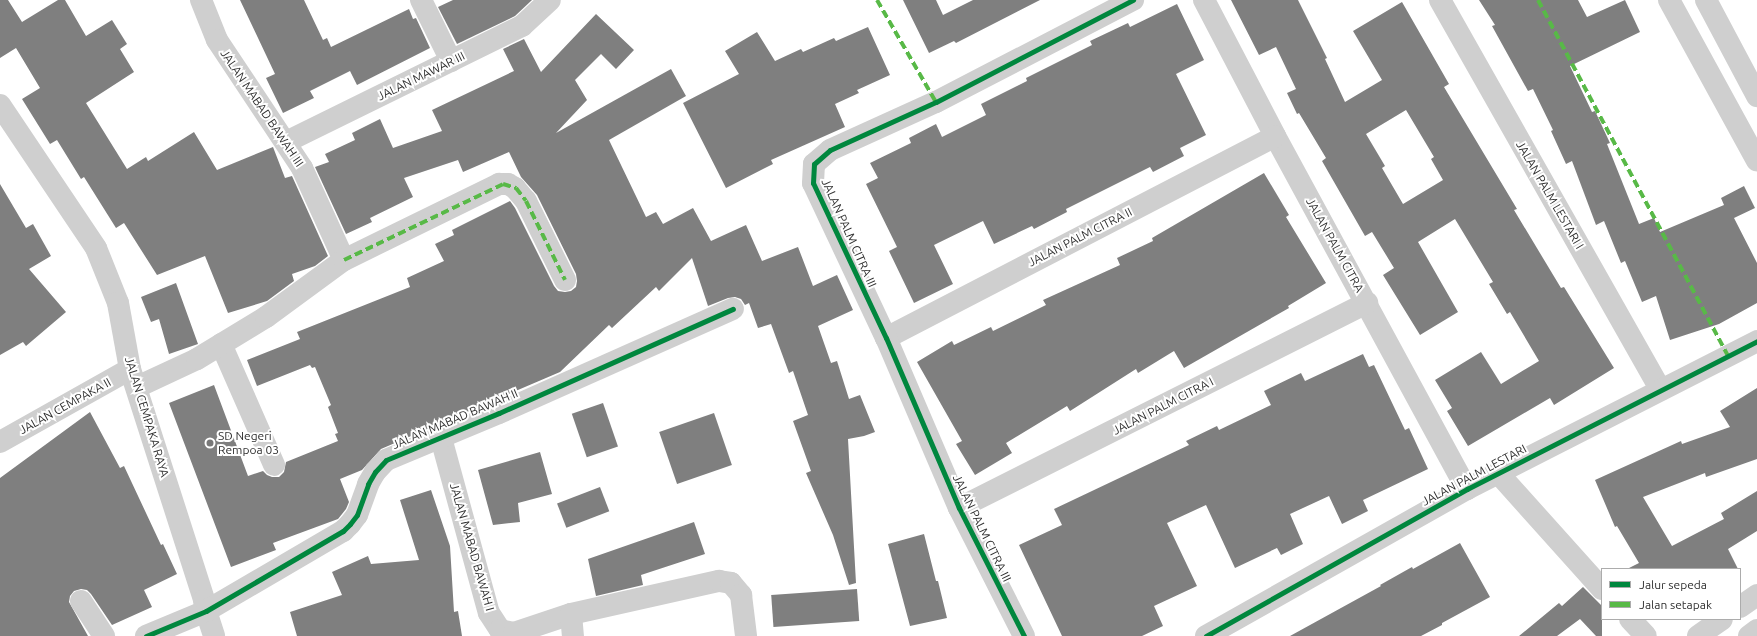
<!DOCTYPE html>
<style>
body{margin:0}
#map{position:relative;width:1757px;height:636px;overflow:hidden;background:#fff;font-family:Ubuntu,sans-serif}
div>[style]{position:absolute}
.building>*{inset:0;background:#7f7f7f;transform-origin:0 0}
.minor>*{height:22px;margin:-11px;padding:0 11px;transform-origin:11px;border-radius:11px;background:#cfcfcf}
.quiet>*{height:4px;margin-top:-2px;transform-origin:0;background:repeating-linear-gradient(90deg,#58b947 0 8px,transparent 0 12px)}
.cycleway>*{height:5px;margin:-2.5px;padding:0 2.5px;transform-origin:2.5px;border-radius:2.5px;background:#00873e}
.dots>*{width:11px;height:11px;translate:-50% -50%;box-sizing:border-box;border:2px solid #fff;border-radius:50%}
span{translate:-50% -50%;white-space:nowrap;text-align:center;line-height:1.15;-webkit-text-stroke:4px #fff;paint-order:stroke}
.street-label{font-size:12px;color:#303030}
.poi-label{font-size:12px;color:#303030}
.left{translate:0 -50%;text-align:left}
.legend{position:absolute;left:1601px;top:568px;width:140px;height:52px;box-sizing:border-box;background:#fff;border:1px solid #acacac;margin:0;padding:5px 7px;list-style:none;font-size:12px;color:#303030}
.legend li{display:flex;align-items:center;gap:8px;height:20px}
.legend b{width:20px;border:1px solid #acacac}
</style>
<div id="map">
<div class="building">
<i style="clip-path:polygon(0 0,8px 0,22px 22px,58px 0,65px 0,86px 36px,112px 20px,127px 44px,120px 49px,134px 72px,86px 103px,127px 169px,146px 157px,148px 161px,194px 132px,217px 170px,273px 147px,285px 178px,292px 176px,328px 256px,315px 266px,292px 274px,294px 281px,267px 301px,228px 313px,205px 256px,157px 275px,124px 223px,116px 228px,84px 177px,81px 179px,57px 140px,50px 144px,22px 99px,40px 88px,16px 48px,0 58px)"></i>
<i style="clip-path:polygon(240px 0,304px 0,323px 40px,327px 38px,331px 47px,409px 9px,413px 19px,416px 18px,430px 48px,357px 85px,350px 71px,310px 91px,314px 98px,283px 113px,266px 78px,275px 74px)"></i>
<i style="clip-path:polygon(453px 0,532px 0,515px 16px,457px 44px,438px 7px)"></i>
<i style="clip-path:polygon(903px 0,936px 0,943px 15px,973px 0,1040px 0,956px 43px,954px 41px,929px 53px)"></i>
<i style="clip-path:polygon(evenodd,1231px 0,1298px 0,1327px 58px,1325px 59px,1345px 102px,1382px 80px,1353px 31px,1402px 2px,1449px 84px,1444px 87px,1517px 209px,1514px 210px,1561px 288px,1564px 287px,1614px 368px,1554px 405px,1550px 398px,1468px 446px,1447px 411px,1452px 408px,1435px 380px,1481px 352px,1501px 384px,1539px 361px,1510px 312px,1507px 314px,1489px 284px,1493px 282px,1455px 219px,1418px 242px,1458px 312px,1420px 335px,1383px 275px,1394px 268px,1372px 232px,1365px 236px,1322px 161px,1326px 158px,1299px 113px,1297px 114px,1287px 93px,1296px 89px,1276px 47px,1259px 55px,1231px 0,1406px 110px,1434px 157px,1431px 159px,1443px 180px,1403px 204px,1382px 168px,1385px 166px,1366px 134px,1406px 110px)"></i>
<i style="clip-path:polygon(1479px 0,1578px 0,1587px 17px,1625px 0,1640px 32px,1570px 66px,1592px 112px,1595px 111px,1610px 143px,1607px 144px,1639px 224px,1654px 218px,1660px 232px,1724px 205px,1721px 198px,1744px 186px,1755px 208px,1734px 218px,1757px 263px,1757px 303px,1719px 324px,1670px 340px,1656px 296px,1642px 302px,1625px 261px,1621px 263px,1604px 221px,1596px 225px,1572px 161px,1566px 164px,1551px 131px,1553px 130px,1533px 89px,1528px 91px,1492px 26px,1495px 25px)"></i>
<i style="clip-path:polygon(1177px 4px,1204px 60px,1176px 74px,1206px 135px,1180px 148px,1184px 156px,1153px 172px,1150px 167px,1066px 209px,1067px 212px,1034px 229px,1032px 226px,994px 244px,983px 221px,934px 245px,953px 284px,914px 303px,889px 251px,897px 247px,866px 184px,878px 178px,870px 163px,911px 143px,909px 138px,936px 124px,942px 137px,986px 115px,981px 104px,1027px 81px,1026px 78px,1092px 45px,1090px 41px,1128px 23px,1130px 27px)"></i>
<i style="clip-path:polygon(596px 14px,634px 50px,616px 69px,601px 54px,575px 80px,587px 100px,556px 133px,671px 69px,686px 96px,609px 140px,646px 217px,656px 212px,663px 224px,693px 208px,711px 241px,746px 225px,762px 261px,798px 247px,813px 286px,837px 275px,853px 310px,818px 326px,831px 363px,837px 361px,849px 399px,860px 395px,875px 432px,864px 436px,848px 439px,856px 583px,849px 585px,833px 535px,806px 473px,811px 471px,793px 421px,808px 415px,793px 371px,789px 373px,771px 324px,758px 328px,749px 303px,745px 305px,741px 299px,735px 297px,728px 298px,708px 306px,692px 258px,659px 291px,656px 287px,612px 328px,609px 325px,560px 372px,381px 449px,362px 470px,340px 479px,349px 502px,346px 509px,338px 519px,273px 543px,276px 550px,231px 567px,169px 403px,214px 385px,248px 476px,263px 471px,267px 475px,272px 477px,279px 477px,284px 472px,286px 462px,338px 441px,335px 434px,338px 433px,328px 407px,331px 405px,315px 367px,312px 368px,310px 365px,257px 386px,247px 360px,300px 339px,297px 332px,410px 287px,407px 278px,444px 261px,435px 244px,454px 235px,452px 230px,510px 201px,515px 208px,554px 286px,558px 291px,565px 292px,571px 291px,576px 287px,577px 281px,576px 274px,537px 195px,521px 177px,509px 152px,463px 172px,458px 160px,404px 178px,413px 197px,370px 218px,372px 222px,346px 234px,315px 167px,329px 162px,325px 154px,355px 140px,352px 133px,380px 119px,393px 148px,442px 131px,432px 110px,514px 71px,503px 49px,524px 39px,541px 72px)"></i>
<i style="clip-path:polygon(868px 27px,890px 75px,857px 90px,859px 93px,835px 104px,845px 127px,771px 160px,773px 164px,726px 188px,683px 103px,739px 74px,725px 51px,757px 32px,775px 61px,801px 49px,803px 52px,834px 38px,836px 41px)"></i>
<i style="clip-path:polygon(1264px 173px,1289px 215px,1286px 217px,1326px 283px,1288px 306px,1289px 308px,1184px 368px,1174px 351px,1138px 373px,1136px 369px,1070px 411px,1067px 406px,1006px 443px,1012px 453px,975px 475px,956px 444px,962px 441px,917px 362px,952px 341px,954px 345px,991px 327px,993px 331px,1046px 305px,1043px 300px,1120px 265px,1117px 258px,1153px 241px,1152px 238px)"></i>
<i style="clip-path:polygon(0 184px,26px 228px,33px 224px,51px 256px,29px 269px,66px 312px,26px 346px,23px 342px,0 355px)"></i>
<i style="clip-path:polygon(176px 283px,198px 344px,169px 354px,159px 319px,151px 322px,141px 297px)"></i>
<i style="clip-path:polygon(1363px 354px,1369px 367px,1374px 365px,1405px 430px,1409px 428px,1428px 469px,1363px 500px,1368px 511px,1342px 524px,1329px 496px,1290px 514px,1303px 544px,1281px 555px,1277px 548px,1235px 568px,1206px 505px,1167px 523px,1197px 586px,1154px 606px,1163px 626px,1142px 636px,1062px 636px,1019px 545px,1062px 525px,1054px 509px,1189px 445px,1186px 441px,1217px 426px,1219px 430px,1271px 405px,1264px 391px,1301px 373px,1305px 381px)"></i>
<i style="clip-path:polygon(1757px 388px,1757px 459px,1706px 477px,1705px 473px,1643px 497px,1672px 546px,1724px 519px,1721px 513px,1757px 491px,1757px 531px,1728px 549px,1738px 569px,1627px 569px,1639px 563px,1617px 526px,1615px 527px,1595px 480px,1681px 441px,1682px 444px,1730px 427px,1720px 411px)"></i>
<i style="left:603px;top:403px;width:46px;height:33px;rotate:71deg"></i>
<i style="clip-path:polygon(90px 412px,120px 468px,124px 466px,161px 545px,163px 544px,177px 574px,144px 590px,152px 607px,112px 625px,91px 594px,87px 590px,81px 589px,74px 591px,70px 596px,69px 602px,88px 636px,0 636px,0 478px)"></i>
<i style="left:714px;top:413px;width:55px;height:58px;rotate:71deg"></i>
<i style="clip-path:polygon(540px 452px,552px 494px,518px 503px,520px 522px,493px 525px,478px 470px)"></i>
<i style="left:600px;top:487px;width:26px;height:46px;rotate:69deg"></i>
<i style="clip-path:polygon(431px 490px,450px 546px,454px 612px,458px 611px,462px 636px,297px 636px,290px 612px,342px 595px,332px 572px,368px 556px,371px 564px,419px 560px,400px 500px)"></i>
<i style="clip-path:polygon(694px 522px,705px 554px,641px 575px,643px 585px,596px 596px,588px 559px)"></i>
<i style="clip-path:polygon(924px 534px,936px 581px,938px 581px,947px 618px,910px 626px,888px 544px)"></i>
<i style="clip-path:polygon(1460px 543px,1490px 597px,1442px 623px,1442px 625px,1421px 636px,1290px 636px,1381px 586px,1380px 585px,1412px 567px,1413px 569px)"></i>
<i style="clip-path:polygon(1583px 587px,1602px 606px,1602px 636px,1596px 636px,1580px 619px,1557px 636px,1519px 636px,1559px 603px,1562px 606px)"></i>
<i style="left:857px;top:589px;width:32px;height:86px;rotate:86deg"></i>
</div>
<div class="minor">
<i style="left:201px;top:0;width:43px;rotate:68.2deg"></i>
<i style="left:217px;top:40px;width:154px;rotate:56.4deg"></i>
<i style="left:302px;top:168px;width:101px;rotate:65.5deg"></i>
<i style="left:421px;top:0;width:68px;rotate:63.8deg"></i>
<i style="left:1204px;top:0;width:153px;rotate:62.4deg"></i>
<i style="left:1275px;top:136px;width:402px;rotate:61.5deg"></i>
<i style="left:1440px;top:0;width:448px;rotate:60.5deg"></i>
<i style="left:1669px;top:0;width:183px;rotate:61.3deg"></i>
<i style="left:1706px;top:0;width:109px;rotate:62deg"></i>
<i style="left:0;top:105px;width:172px;rotate:56.1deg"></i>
<i style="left:96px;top:248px;width:59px;rotate:68.2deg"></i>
<i style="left:118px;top:303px;width:67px;rotate:79.7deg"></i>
<i style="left:130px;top:369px;width:243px;rotate:72.2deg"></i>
<i style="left:204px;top:600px;width:11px;rotate:80deg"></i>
<i style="left:206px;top:611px;width:26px;rotate:72deg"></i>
<i style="left:286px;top:142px;width:263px;rotate:-26.2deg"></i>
<i style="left:522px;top:26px;width:38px;rotate:-43deg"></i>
<i style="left:886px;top:338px;width:438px;rotate:-27.4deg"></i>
<i style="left:221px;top:344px;width:132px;rotate:66.3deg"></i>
<i style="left:137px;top:387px;width:66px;rotate:-25deg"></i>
<i style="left:197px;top:359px;width:81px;rotate:-31.3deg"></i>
<i style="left:266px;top:317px;width:97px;rotate:-36.2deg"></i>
<i style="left:344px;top:260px;width:173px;rotate:-26.1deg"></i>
<i style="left:499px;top:184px;width:9px"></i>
<i style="left:508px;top:184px;width:8px;rotate:30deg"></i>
<i style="left:515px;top:188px;width:17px;rotate:50deg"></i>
<i style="left:526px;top:201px;width:88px;rotate:63.7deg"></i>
<i style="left:441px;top:438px;width:181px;rotate:74.7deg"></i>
<i style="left:489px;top:613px;width:20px;rotate:57deg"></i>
<i style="left:500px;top:630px;width:14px;rotate:12deg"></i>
<i style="left:514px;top:633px;width:60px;rotate:-18.4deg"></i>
<i style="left:571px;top:614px;width:22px;rotate:85deg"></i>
<i style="left:0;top:442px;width:149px;rotate:-29.3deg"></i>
<i style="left:1498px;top:473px;width:156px;rotate:48.1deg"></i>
<i style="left:959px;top:508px;width:457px;rotate:-26.7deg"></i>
<i style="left:81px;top:601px;width:42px;rotate:56.7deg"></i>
<i style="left:1740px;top:607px;width:21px;rotate:-35deg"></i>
<i style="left:571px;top:614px;width:152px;rotate:-12.6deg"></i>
<i style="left:719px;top:581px;width:12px;rotate:9deg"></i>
<i style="left:731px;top:583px;width:16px;rotate:50deg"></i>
<i style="left:741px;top:595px;width:41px;rotate:83deg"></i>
<i style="left:1630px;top:619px;width:23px;rotate:47deg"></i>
<i style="left:146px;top:636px;width:65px;rotate:-22.6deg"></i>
<i style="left:206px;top:611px;width:159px;rotate:-30.3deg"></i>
<i style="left:343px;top:531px;width:10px;rotate:-45deg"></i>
<i style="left:350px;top:524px;width:11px;rotate:-52deg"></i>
<i style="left:357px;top:515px;width:33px;rotate:-70deg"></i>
<i style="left:368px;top:484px;width:14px;rotate:-60deg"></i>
<i style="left:375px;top:472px;width:16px;rotate:-47deg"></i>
<i style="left:386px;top:460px;width:122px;rotate:-22.6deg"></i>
<i style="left:499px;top:413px;width:256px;rotate:-24deg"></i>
<i style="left:1024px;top:636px;width:144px;rotate:-116.9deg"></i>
<i style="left:959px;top:508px;width:185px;rotate:-113.2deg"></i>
<i style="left:886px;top:338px;width:171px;rotate:-115.2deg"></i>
<i style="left:813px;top:183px;width:19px;rotate:-87deg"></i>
<i style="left:814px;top:164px;width:21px;rotate:-41deg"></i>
<i style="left:830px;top:150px;width:116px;rotate:-24.4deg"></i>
<i style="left:936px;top:102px;width:222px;rotate:-27.4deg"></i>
<i style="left:1206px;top:636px;width:300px;rotate:-29.4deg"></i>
<i style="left:1467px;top:489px;width:326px;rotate:-27deg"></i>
<i style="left:1698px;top:636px;width:29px;rotate:-35deg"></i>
<i style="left:1749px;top:636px;width:10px;rotate:-37deg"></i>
</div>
<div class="quiet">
<i style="left:877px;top:0;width:118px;rotate:60deg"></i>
<i style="left:1538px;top:0;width:404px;rotate:61.9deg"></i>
<i style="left:344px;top:260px;width:176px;rotate:-25.5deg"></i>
<i style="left:503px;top:184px;width:14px;rotate:17deg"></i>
<i style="left:516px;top:188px;width:16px;rotate:52deg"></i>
<i style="left:526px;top:201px;width:88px;rotate:63.7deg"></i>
</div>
<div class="cycleway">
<i style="left:146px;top:636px;width:65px;rotate:-22.6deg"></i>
<i style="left:206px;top:611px;width:159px;rotate:-30.3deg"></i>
<i style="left:343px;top:531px;width:10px;rotate:-45deg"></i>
<i style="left:350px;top:524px;width:11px;rotate:-52deg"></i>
<i style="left:357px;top:515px;width:33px;rotate:-70deg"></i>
<i style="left:368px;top:484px;width:14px;rotate:-60deg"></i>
<i style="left:375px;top:472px;width:16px;rotate:-47deg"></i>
<i style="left:386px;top:460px;width:122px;rotate:-22.6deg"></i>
<i style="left:499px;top:413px;width:256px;rotate:-24deg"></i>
<i style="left:1024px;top:636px;width:144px;rotate:-116.9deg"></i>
<i style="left:959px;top:508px;width:185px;rotate:-113.2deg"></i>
<i style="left:886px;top:338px;width:171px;rotate:-115.2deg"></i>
<i style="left:813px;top:183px;width:19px;rotate:-87deg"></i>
<i style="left:814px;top:164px;width:21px;rotate:-41deg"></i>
<i style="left:830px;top:150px;width:116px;rotate:-24.4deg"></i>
<i style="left:936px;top:102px;width:222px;rotate:-27.4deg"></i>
<i style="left:1206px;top:636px;width:300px;rotate:-29.4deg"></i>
<i style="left:1467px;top:489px;width:326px;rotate:-27deg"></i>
</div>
<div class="dots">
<i style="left:210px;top:443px;background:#787878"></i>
</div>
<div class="street-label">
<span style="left:421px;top:76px;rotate:-26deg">JALAN MAWAR III</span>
<span style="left:262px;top:108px;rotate:56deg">JALAN MABAD BAWAH III</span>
<span style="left:1550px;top:195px;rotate:60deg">JALAN PALM LESTARI I</span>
<span style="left:849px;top:233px;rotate:66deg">JALAN PALM CITRA III</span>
<span style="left:1080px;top:237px;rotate:-27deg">JALAN PALM CITRA II</span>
<span style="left:1335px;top:245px;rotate:61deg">JALAN PALM CITRA</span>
<span style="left:65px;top:406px;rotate:-29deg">JALAN CEMPAKA II</span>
<span style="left:1163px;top:406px;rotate:-27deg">JALAN PALM CITRA I</span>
<span style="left:147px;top:417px;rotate:73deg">JALAN CEMPAKA RAYA</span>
<span style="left:455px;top:419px;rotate:-23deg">JALAN MABAD BAWAH II</span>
<span style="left:1474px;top:475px;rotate:-28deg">JALAN PALM LESTARI</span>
<span style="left:982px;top:528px;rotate:64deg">JALAN PALM CITRA III</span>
<span style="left:472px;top:547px;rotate:74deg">JALAN MABAD BAWAH I</span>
</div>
<div class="poi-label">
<span class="left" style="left:218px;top:443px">SD Negeri<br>Rempoa 03</span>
</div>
<ul class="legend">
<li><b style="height:5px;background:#00873e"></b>Jalur sepeda</li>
<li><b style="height:5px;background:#58b947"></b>Jalan setapak</li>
</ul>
</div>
